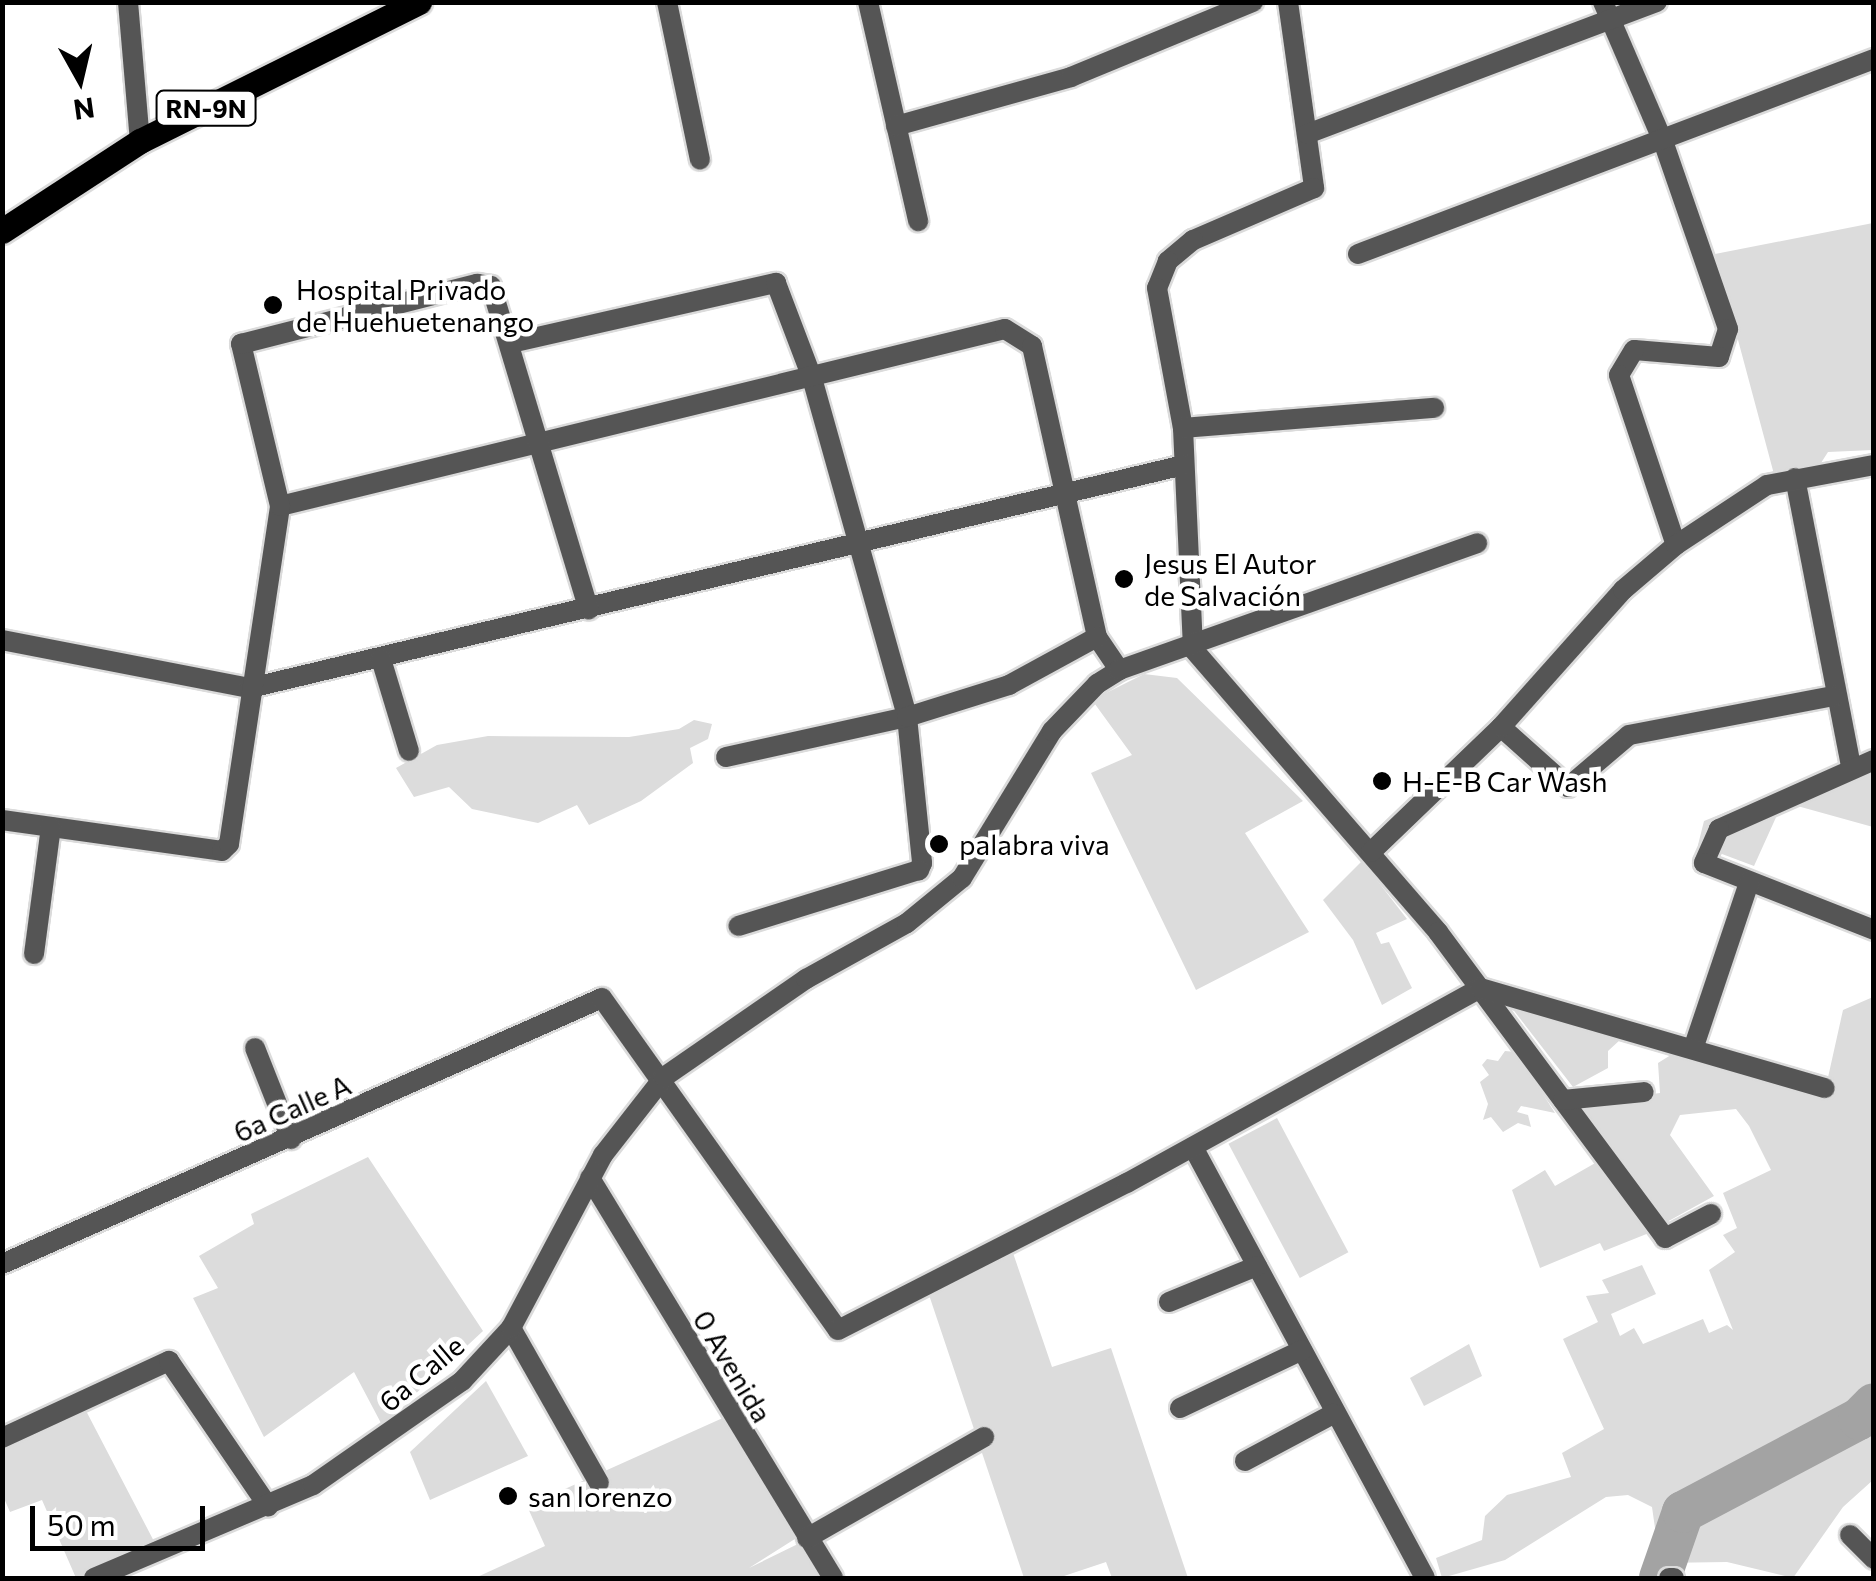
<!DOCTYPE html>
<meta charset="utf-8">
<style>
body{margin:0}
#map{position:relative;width:1876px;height:1581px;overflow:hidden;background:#fff;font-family:Commissioner,sans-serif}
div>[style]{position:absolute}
.green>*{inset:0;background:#dcdcdc;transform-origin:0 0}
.river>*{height:42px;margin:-21px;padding:0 21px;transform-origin:21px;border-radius:21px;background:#a3a3a3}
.roads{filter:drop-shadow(2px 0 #dbdbdb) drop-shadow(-2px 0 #dbdbdb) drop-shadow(0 2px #dbdbdb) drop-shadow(0 -2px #dbdbdb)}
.street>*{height:20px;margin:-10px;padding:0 10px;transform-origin:10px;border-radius:10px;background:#555}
.primary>*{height:25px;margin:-12.5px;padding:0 12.5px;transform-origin:12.5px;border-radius:12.5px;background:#000}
.dots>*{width:28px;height:28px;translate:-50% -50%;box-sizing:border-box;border:5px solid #fff;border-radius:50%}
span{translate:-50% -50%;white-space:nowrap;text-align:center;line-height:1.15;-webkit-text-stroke:9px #fff;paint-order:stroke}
.shield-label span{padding:2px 8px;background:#fff;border:2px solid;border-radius:8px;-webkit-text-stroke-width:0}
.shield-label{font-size:25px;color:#000;font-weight:700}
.poi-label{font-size:28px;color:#000}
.left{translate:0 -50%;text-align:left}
.street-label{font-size:28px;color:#000}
.frame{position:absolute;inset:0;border:5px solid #000;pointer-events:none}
.north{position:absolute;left:30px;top:30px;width:100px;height:100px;-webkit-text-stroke:8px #fff;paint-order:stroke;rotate:172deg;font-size:28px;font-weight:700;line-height:40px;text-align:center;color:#000}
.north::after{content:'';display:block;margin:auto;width:35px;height:45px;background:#000;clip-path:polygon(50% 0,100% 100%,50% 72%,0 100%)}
.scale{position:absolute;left:30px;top:1506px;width:175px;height:45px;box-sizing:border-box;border:5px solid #000;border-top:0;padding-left:12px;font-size:30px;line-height:35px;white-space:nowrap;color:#000;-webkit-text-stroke:8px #fff;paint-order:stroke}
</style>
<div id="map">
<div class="green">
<i style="clip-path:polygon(1873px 223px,1873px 450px,1828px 452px,1810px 480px,1775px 478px,1715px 254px)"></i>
<i style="clip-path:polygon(1144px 674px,1177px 678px,1303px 801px,1245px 833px,1309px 932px,1196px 990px,1091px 773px,1132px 755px,1092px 700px)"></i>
<i style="clip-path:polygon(694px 720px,712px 724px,708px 739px,690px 748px,693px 763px,641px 801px,589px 825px,577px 805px,538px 823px,472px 809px,449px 787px,414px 797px,396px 768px,437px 745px,488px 736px,629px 737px,679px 729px)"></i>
<i style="clip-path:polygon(1873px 752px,1873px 827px,1783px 802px,1754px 866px,1698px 845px,1704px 821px)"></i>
<i style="clip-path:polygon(1362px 861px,1407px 919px,1376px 933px,1381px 944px,1389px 942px,1412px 988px,1382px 1005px,1353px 940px,1323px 900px)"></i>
<i style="clip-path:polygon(1873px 997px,1873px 1480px,1843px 1507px,1793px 1578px,1727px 1562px,1660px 1563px,1652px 1507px,1628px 1495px,1606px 1497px,1505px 1560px,1442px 1578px,1436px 1558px,1482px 1540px,1485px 1516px,1507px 1495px,1571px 1477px,1562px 1453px,1604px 1429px,1563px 1339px,1598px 1322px,1586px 1296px,1609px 1293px,1602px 1280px,1642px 1265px,1656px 1294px,1611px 1314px,1620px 1336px,1634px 1328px,1643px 1344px,1703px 1319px,1709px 1333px,1727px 1325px,1733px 1330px,1709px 1270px,1735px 1252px,1723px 1235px,1737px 1228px,1723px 1193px,1771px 1170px,1749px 1126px,1736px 1109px,1680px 1115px,1670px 1135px,1714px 1196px,1665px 1223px,1577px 1104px,1660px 1093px,1658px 1063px,1674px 1053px,1825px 1091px,1843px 1010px)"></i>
<i style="clip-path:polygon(1508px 1003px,1621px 1039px,1608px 1051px,1608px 1068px,1573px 1087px)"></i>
<i style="clip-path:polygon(1505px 1051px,1516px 1052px,1555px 1113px,1521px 1106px,1517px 1112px,1528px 1115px,1531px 1127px,1518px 1123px,1503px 1132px,1491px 1117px,1483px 1120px,1488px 1104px,1480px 1082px,1489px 1075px,1482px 1065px,1487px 1059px,1498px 1061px)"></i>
<i style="left:1277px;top:1118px;width:152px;height:55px;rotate:62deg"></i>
<i style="clip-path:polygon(368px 1157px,483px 1331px,382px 1425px,354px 1372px,264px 1437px,193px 1298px,218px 1288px,199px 1256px,254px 1224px,251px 1214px)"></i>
<i style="clip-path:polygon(1597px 1162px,1654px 1231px,1604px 1251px,1600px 1243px,1540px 1268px,1512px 1190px,1545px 1170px,1555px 1186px)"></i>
<i style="clip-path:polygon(1013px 1253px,1052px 1367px,1111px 1348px,1188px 1578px,1112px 1578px,1106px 1562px,1058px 1578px,1024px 1578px,925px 1283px)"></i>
<i style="clip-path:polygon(1469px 1344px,1482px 1376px,1424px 1406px,1410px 1378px)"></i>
<i style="clip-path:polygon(486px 1381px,528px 1456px,430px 1500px,410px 1452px)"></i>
<i style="clip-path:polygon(83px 1405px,158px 1549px,76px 1578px,42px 1500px,10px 1512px,3px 1496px,2px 1444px)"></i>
<i style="clip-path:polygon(725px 1417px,798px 1537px,749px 1568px,802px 1542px,821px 1578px,475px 1578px,545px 1546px,527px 1506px)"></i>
</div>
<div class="river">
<i style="left:1660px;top:1578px;width:70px;rotate:-70.8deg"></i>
<i style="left:1683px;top:1512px;width:199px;rotate:-27.9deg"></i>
<i style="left:1859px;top:1419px;width:21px;rotate:-45deg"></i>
</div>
<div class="roads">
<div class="street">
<i style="left:128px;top:2px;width:140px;rotate:85.1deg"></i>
<i style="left:667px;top:2px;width:161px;rotate:78.2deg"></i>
<i style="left:868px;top:2px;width:225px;rotate:77.1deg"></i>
<i style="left:1288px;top:2px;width:188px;rotate:82deg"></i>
<i style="left:1314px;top:188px;width:132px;rotate:156.7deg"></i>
<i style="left:1193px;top:240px;width:33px;rotate:140deg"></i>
<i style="left:1168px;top:261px;width:29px;rotate:112deg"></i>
<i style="left:1157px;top:288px;width:142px;rotate:79.5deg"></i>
<i style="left:1183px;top:428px;width:221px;rotate:87.4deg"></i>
<i style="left:1193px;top:649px;width:374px;rotate:49.1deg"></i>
<i style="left:1438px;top:932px;width:381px;rotate:53.4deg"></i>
<i style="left:1665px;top:1238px;width:52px;rotate:-27.6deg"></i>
<i style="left:1603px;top:2px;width:151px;rotate:66.7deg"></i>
<i style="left:1663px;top:141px;width:199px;rotate:70.9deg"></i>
<i style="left:1728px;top:329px;width:29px;rotate:108deg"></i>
<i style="left:1719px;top:357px;width:85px;rotate:-175.3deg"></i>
<i style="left:1634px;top:350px;width:29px;rotate:121deg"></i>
<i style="left:1619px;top:375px;width:179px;rotate:71.5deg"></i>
<i style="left:896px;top:126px;width:182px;rotate:-15.6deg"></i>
<i style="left:1071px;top:77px;width:197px;rotate:-22.4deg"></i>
<i style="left:1307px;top:134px;width:374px;rotate:-20.7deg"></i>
<i style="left:1358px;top:254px;width:552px;rotate:-20.7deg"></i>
<i style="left:511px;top:343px;width:272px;rotate:-12.8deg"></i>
<i style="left:776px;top:283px;width:102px;rotate:69.2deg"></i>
<i style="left:812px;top:378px;width:352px;rotate:74.3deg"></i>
<i style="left:907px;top:717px;width:147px;rotate:84.1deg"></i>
<i style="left:922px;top:863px;width:8px;rotate:113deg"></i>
<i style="left:919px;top:870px;width:189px;rotate:162.8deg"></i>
<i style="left:1183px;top:428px;width:252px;rotate:-4.6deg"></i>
<i style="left:1795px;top:478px;width:294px;rotate:79deg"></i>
<i style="left:280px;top:506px;width:746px;rotate:-13.72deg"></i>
<i style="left:1005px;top:329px;width:32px;rotate:32deg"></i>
<i style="left:1032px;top:346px;width:298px;rotate:77.4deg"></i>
<i style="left:1097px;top:637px;width:40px;rotate:56deg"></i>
<i style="left:2px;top:640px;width:253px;rotate:11deg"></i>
<i style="left:250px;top:688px;width:960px;rotate:-13.43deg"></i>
<i style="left:381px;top:659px;width:96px;rotate:73.1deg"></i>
<i style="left:1501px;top:727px;width:90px;rotate:41.8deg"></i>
<i style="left:1568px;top:787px;width:80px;rotate:-40.4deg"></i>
<i style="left:1629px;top:735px;width:208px;rotate:-10.8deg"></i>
<i style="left:726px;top:757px;width:185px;rotate:-12.5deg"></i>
<i style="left:907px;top:717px;width:107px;rotate:-17.4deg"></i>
<i style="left:1009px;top:685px;width:100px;rotate:-28.6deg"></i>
<i style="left:1874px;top:760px;width:170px;rotate:156deg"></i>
<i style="left:1719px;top:829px;width:37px;rotate:114deg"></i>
<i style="left:1704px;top:863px;width:183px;rotate:21.5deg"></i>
<i style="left:2px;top:820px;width:222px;rotate:8deg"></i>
<i style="left:222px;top:851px;width:10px;rotate:-45deg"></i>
<i style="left:229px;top:844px;width:342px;rotate:-81.4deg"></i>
<i style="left:280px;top:506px;width:167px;rotate:-103.5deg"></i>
<i style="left:241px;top:344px;width:244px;rotate:-14.3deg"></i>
<i style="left:477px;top:284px;width:14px;rotate:8deg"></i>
<i style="left:491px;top:286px;width:338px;rotate:73.2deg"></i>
<i style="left:1371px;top:852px;width:180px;rotate:-43.9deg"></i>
<i style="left:1501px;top:727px;width:183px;rotate:-48.3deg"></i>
<i style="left:1623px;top:590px;width:70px;rotate:-40.3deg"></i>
<i style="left:1676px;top:545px;width:109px;rotate:-33.4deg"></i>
<i style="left:1767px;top:485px;width:109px;rotate:-10.6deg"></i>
<i style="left:34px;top:954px;width:128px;rotate:-82.4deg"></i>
<i style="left:255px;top:1048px;width:98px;rotate:68.4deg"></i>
<i style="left:1693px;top:1049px;width:175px;rotate:-71.4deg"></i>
<i style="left:1563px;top:1100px;width:81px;rotate:-5.6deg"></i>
<i style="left:1193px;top:1147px;width:489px;rotate:61.7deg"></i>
<i style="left:590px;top:1178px;width:468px;rotate:58.7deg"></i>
<i style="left:2px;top:1264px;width:656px;rotate:-23.91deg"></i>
<i style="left:602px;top:998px;width:407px;rotate:54.6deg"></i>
<i style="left:838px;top:1330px;width:324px;rotate:-27deg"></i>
<i style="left:1127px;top:1183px;width:403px;rotate:-28.9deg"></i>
<i style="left:1480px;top:988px;width:359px;rotate:16.2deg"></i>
<i style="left:1169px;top:1302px;width:95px;rotate:-22.2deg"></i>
<i style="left:511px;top:1328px;width:178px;rotate:60.4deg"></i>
<i style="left:1180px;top:1408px;width:135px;rotate:-25.4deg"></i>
<i style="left:2px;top:1438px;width:184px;rotate:-24.8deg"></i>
<i style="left:169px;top:1361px;width:176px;rotate:55.7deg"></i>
<i style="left:1245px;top:1461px;width:100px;rotate:-28.1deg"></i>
<i style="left:1850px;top:1535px;width:34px;rotate:45deg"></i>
<i style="left:807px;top:1538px;width:204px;rotate:-29.7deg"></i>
<i style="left:94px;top:1578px;width:238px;rotate:-23deg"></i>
<i style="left:313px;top:1485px;width:182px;rotate:-34.9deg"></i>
<i style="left:462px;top:1381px;width:72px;rotate:-47.2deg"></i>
<i style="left:511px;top:1328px;width:196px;rotate:-62deg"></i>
<i style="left:603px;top:1155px;width:99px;rotate:-52deg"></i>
<i style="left:664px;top:1077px;width:173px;rotate:-34.6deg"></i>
<i style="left:806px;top:979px;width:115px;rotate:-29deg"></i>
<i style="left:907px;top:923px;width:71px;rotate:-39.3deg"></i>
<i style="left:962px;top:878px;width:172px;rotate:-58.5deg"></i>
<i style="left:1052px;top:731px;width:65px;rotate:-46.2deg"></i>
<i style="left:1097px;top:684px;width:26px;rotate:-32deg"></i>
<i style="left:1119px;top:670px;width:380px;rotate:-19.5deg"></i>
<i style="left:1669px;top:1578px;width:5px"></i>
</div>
<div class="primary">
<i style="left:2px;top:231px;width:165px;rotate:-33.1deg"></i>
<i style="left:140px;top:141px;width:312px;rotate:-26.5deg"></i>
</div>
</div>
<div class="dots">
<i style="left:273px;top:305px;background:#000"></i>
<i style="left:1124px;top:579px;background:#000"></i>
<i style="left:1382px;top:781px;background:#000"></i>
<i style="left:939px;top:844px;background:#000"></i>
<i style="left:508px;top:1496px;background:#000"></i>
</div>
<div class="shield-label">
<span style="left:206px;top:108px">RN-9N</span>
</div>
<div class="poi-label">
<span class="left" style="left:296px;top:305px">Hospital Privado<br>de Huehuetenango</span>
<span class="left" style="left:1144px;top:579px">Jesus El Autor<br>de Salvación</span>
<span class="left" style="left:1402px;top:781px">H-E-B Car Wash</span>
<span class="left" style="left:959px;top:844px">palabra viva</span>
<span class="left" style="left:528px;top:1496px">san lorenzo</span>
</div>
<div class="street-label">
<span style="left:292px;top:1108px;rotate:-24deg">6a Calle A</span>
<span style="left:733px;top:1366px;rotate:59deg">0 Avenida</span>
<span style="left:421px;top:1373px;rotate:-40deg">6a Calle</span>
</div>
<div class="frame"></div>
<div class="north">N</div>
<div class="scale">50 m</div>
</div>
